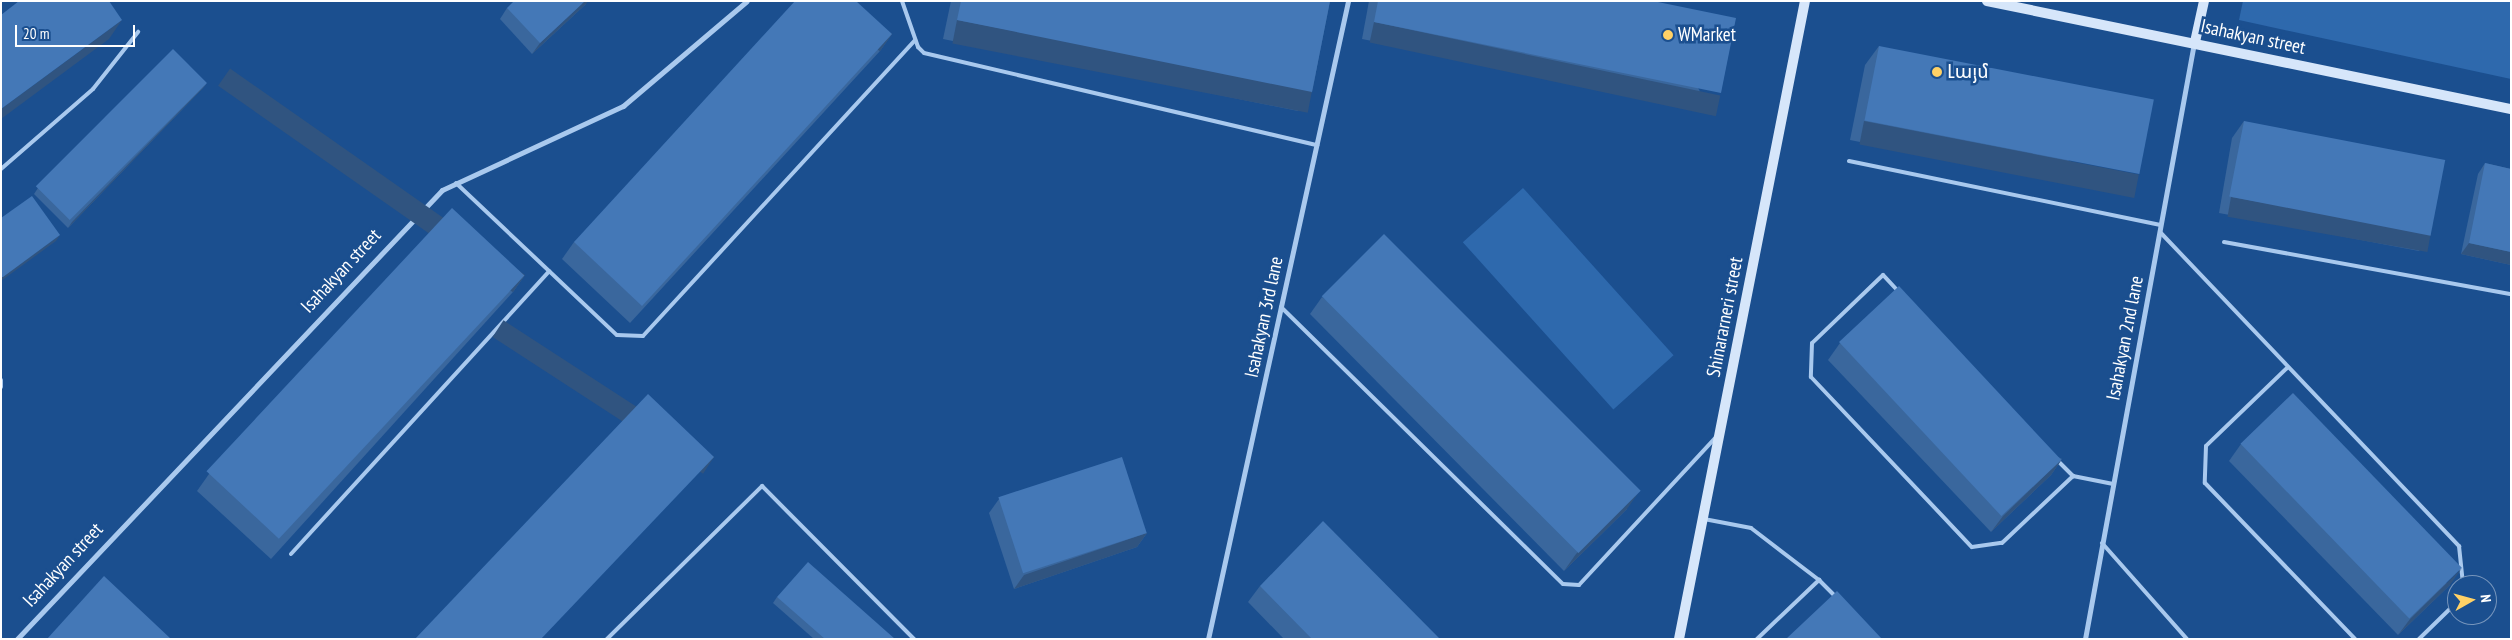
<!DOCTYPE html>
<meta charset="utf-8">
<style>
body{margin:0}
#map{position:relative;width:2512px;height:640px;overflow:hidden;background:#1b4f8f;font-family:"PT Sans Narrow","Noto Sans Armenian",sans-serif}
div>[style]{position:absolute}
.green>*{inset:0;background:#2e69ad;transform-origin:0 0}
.lane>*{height:4px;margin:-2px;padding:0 2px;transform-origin:2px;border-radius:2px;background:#a9c9ee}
.street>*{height:5px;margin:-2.5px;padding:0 2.5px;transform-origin:2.5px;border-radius:2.5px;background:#a9c9ee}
.secondary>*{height:10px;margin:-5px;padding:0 5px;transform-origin:5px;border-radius:5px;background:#d6e6fa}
.wall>*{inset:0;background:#3a679d}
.shaded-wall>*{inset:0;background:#305480;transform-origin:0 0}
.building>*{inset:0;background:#4478b7;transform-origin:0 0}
.dots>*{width:14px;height:14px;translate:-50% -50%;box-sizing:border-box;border:2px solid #1b4f8f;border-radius:50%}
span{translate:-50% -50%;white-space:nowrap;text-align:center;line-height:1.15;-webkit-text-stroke:5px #1b4f8f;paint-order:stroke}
.poi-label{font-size:19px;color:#fff}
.left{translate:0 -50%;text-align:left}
.street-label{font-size:19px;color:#fff}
.frame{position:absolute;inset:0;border:2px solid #fff;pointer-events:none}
.north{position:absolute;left:2447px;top:575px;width:50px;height:50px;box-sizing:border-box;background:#1b4f8f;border:1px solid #7695bc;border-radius:50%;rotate:83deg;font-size:14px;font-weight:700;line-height:20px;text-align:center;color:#fff}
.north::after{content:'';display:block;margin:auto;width:18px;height:22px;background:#ffd166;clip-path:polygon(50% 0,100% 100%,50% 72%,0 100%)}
.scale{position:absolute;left:15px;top:25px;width:120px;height:22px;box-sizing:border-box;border:2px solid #fff;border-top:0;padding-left:6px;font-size:15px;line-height:18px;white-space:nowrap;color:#fff;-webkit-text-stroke:4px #1b4f8f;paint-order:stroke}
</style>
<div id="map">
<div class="green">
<i style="clip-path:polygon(2243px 1px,2511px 1px,2511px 79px,2239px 20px)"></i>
<i style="left:1523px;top:188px;width:225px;height:81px;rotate:48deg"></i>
</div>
<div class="lane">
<i style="left:902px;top:1px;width:49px;rotate:70.8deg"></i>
<i style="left:918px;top:47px;width:8px;rotate:45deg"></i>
<i style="left:924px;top:53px;width:404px;rotate:13.2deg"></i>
<i style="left:1849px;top:161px;width:318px;rotate:11.6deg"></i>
<i style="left:1px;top:169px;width:122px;rotate:-41deg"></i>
<i style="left:93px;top:89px;width:73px;rotate:-51.7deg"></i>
<i style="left:456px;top:183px;width:221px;rotate:43.4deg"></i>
<i style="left:617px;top:335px;width:26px;rotate:2deg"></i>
<i style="left:643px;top:336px;width:402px;rotate:-47.4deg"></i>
<i style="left:2160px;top:232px;width:434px;rotate:46.4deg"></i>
<i style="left:2459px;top:546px;width:39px;rotate:84deg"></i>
<i style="left:2224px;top:242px;width:292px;rotate:10.3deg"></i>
<i style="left:1898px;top:291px;width:22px;rotate:-133deg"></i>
<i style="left:1883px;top:275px;width:98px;rotate:136.2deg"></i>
<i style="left:1812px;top:343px;width:34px;rotate:92deg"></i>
<i style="left:1811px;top:377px;width:234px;rotate:46.6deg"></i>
<i style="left:1972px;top:547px;width:30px;rotate:-8deg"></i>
<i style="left:2002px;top:543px;width:98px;rotate:-43.3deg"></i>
<i style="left:2073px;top:476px;width:41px;rotate:11.3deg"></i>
<i style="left:1281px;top:307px;width:395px;rotate:44.5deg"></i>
<i style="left:1563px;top:584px;width:16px;rotate:4deg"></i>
<i style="left:1579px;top:585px;width:202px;rotate:-47.2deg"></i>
<i style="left:2287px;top:368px;width:112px;rotate:136.1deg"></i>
<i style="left:2206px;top:446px;width:37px;rotate:92deg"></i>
<i style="left:2205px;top:483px;width:216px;rotate:46.1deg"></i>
<i style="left:1px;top:380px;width:7px;rotate:90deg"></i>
<i style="left:2057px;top:460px;width:23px;rotate:45deg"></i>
<i style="left:1704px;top:519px;width:48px;rotate:10.8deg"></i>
<i style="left:1751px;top:528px;width:86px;rotate:37.4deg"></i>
<i style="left:2102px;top:543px;width:128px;rotate:48.5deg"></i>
<i style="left:291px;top:554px;width:383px;rotate:-47.6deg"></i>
<i style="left:607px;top:639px;width:218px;rotate:-44.6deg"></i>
<i style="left:762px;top:486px;width:216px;rotate:45.2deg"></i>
<i style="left:1757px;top:639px;width:86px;rotate:-43.6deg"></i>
<i style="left:1819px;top:580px;width:24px;rotate:45deg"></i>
<i style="left:2419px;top:639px;width:53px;rotate:-44.2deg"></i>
</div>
<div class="street">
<i style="left:17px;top:639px;width:618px;rotate:-46.57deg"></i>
<i style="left:442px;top:190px;width:200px;rotate:-24.9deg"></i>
<i style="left:623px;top:106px;width:162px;rotate:-40.3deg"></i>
<i style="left:1208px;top:639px;width:653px;rotate:-77.62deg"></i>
<i style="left:2085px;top:639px;width:606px;rotate:-79.64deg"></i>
</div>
<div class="secondary">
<i style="left:1987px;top:1px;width:535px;rotate:11.65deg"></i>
<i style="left:2195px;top:42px;width:42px;rotate:-77.6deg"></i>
<i style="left:1679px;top:639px;width:650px;rotate:-78.83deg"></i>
</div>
<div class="wall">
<i style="clip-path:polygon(951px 1px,1330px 1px,1312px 92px,1298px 111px,943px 39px)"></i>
<i style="clip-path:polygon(1369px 1px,1653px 1px,1709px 109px,1362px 39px)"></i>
<i style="clip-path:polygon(586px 4px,532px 54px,500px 19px,507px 8px)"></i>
<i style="clip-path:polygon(892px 34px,880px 51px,630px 323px,562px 259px,574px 242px)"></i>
<i style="clip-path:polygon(1879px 46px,2126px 195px,1850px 140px,1865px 65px)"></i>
<i style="clip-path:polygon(207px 83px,203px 88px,68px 228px,34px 194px,38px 188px)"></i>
<i style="clip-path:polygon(2244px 121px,2431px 234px,2419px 251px,2219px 213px,2232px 138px)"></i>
<i style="clip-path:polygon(2485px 163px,2511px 169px,2511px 265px,2461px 254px,2478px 174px)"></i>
<i style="clip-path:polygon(525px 275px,513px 292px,271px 559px,197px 491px,209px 474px)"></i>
<i style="clip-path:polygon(1322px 297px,1627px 509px,1564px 571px,1310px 314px)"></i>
<i style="clip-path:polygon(1840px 343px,2062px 459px,2051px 475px,1991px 532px,1828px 360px)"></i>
<i style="clip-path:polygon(2241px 444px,2450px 585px,2398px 635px,2229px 461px)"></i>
<i style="clip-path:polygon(999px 499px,1147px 533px,1137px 547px,1014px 589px,989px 513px)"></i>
<i style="clip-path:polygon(1260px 586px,1440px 639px,1284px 639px,1248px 602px)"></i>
<i style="clip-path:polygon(777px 597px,895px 639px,814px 639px,773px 603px)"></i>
</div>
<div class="shaded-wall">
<i style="clip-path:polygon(585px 1px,588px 1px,586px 4px,532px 54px,540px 43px)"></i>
<i style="clip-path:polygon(122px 20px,109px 39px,1px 119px,1px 109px)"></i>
<i style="left:957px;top:20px;width:362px;height:24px;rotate:11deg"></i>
<i style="left:1374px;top:22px;width:354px;height:21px;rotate:12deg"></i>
<i style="left:892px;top:34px;width:21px;height:369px;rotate:125deg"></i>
<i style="clip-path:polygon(207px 83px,203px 88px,68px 228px,72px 222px)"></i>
<i style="left:1864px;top:121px;width:280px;height:24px;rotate:11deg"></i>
<i style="left:2231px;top:197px;width:203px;height:20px;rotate:10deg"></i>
<i style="clip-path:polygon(60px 235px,56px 241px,1px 281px,1px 277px)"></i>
<i style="clip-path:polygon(2469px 243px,2511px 252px,2511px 265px,2461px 254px)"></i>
<i style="left:525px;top:275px;width:21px;height:360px;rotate:125deg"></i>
<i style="left:714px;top:457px;width:20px;height:251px;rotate:123deg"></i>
<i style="clip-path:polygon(2062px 459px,2051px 475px,1991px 532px,2003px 516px)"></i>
<i style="clip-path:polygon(1639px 492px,1627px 509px,1564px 571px,1576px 554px)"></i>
<i style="clip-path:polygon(1147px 533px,1137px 547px,1014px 589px,1024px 575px)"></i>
<i style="clip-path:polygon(2462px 568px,2450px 585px,2398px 635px,2410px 619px)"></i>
</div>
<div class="building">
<i style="clip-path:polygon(19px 1px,109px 1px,122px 20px,1px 109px,1px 15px)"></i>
<i style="clip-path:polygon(514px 1px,585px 1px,540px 43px,507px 8px)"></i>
<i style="clip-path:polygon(795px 1px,856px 1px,892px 34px,642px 306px,574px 242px)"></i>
<i style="clip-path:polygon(961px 1px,1330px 1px,1312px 92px,957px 20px)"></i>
<i style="clip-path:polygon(1378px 1px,1653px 1px,1736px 18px,1721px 93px,1374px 22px)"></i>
<i style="left:1879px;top:46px;width:280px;height:76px;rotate:11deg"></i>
<i style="left:173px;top:49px;width:48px;height:194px;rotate:45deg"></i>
<i style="left:2244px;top:121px;width:205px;height:77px;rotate:11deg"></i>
<i style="clip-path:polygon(2485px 163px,2511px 169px,2511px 252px,2469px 243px)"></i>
<i style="clip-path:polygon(32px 196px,60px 235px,3px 277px,1px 277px,1px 218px)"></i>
<i style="left:452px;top:208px;width:99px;height:360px;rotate:43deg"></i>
<i style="left:1384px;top:234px;width:363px;height:88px;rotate:45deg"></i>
<i style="left:1899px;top:286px;width:238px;height:82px;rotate:47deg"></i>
<i style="left:2293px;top:393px;width:243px;height:73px;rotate:46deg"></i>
<i style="clip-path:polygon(648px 394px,714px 457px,541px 639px,415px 639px)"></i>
<i style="left:1122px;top:457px;width:80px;height:130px;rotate:72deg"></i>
<i style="clip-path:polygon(1323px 521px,1440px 639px,1312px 639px,1260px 586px)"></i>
<i style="clip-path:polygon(808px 562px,895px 639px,825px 639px,777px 597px)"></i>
<i style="clip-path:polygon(104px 576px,171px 639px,47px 639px)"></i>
<i style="clip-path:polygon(1837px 591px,1882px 639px,1786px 639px)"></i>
</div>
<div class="dots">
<i style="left:1668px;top:35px;background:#ffd166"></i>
<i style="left:1937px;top:72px;background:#ffd166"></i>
</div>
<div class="poi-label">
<span class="left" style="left:1678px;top:35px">WMarket</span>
<span class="left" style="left:1947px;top:72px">Լայմ</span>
</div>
<div class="street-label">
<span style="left:2253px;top:37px;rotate:12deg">Isahakyan street</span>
<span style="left:341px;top:271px;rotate:-47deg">Isahakyan street</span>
<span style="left:1264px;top:317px;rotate:-78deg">Isahakyan 3rd lane</span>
<span style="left:1725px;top:317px;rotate:-79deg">Shinararneri street</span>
<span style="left:2125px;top:338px;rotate:-79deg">Isahakyan 2nd lane</span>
<span style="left:63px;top:565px;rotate:-47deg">Isahakyan street</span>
</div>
<div class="frame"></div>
<div class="north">N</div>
<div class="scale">20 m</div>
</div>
